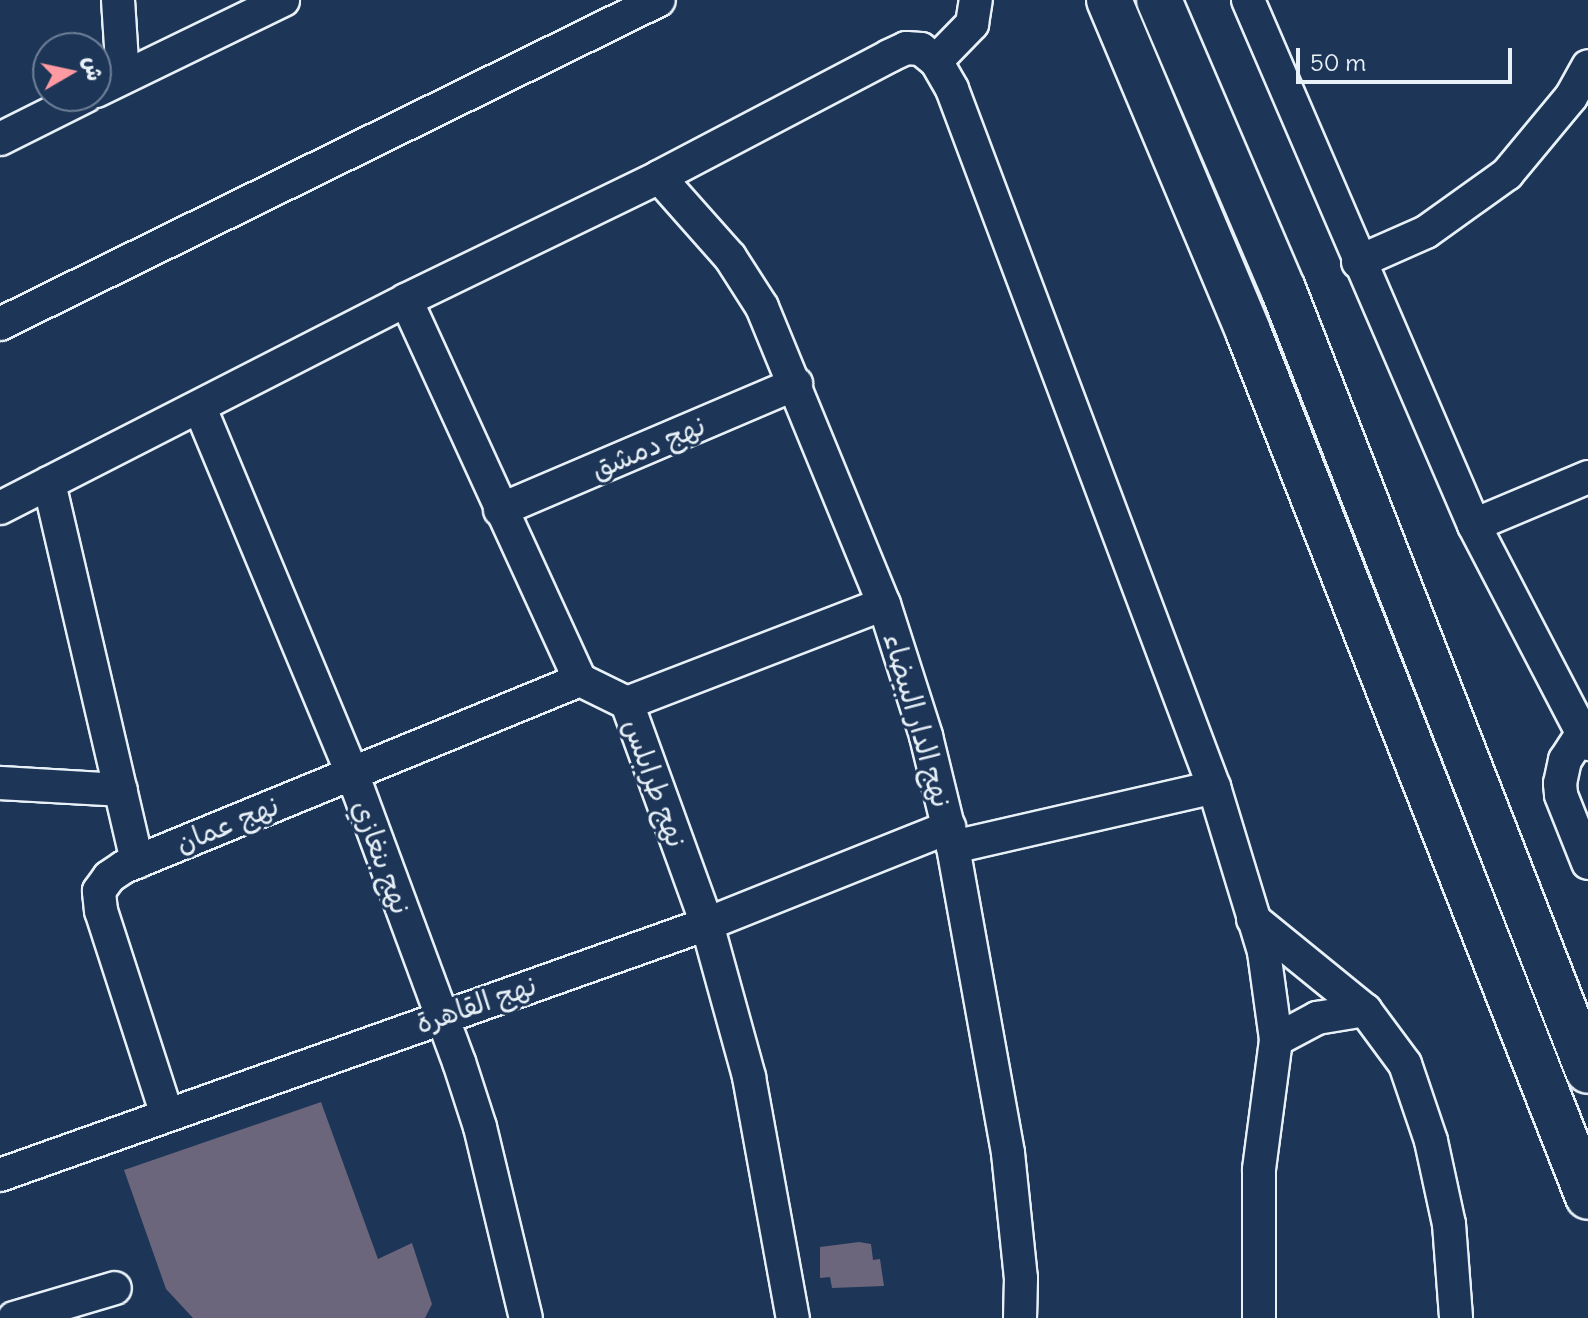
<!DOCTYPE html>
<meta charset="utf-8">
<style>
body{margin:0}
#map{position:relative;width:1588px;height:1318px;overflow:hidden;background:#1d3557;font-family:Delius,"Playpen Sans Arabic",sans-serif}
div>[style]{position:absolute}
.building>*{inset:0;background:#6b667b}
.roads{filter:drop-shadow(2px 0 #e8f1f8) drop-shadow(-2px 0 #e8f1f8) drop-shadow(0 2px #e8f1f8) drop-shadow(0 -2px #e8f1f8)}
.minor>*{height:32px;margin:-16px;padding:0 16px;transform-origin:16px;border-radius:16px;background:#1d3557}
.highway>*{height:44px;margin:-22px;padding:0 22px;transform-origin:22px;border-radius:22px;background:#1d3557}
span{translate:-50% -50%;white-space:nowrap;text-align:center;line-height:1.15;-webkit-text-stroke:6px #1d3557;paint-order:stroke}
.street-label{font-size:28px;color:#e8f1f8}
.north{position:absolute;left:32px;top:32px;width:80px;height:80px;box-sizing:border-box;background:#1d3557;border:2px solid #6e8097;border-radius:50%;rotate:81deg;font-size:22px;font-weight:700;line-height:32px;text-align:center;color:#e8f1f8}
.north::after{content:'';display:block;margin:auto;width:28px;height:36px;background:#ff9aa2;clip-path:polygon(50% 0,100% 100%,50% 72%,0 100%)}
.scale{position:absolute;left:1296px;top:48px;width:216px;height:36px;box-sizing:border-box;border:4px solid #e8f1f8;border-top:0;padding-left:10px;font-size:24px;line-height:28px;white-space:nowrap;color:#e8f1f8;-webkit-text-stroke:6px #1d3557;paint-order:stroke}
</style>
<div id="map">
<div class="building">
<i style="clip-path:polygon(321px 1102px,378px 1259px,412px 1243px,432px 1304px,425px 1318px,193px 1318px,166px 1289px,124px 1170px)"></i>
<i style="clip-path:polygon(859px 1242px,871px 1244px,873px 1260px,880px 1259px,884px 1286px,832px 1288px,830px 1277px,820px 1278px,820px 1247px)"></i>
</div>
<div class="roads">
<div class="minor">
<i style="left:118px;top:0;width:77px;rotate:86.3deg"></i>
<i style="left:1248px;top:0;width:572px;rotate:66.71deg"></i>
<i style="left:1474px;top:525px;width:247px;rotate:62.5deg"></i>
<i style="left:936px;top:61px;width:52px;rotate:-45.8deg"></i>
<i style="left:972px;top:24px;width:24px;rotate:-81deg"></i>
<i style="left:96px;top:91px;width:208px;rotate:-25.9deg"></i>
<i style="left:0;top:139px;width:96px;rotate:-26.6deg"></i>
<i style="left:659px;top:177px;width:107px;rotate:48.4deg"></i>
<i style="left:730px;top:257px;width:59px;rotate:57.4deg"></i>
<i style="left:762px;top:307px;width:321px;rotate:67.7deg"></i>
<i style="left:884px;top:604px;width:139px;rotate:72.3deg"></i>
<i style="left:926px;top:736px;width:114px;rotate:76.3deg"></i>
<i style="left:953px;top:847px;width:311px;rotate:79.8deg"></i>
<i style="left:1008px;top:1153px;width:126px;rotate:84.1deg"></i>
<i style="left:1021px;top:1278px;width:40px;rotate:91.4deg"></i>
<i style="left:1358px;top:262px;width:74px;rotate:-23.8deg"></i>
<i style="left:1426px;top:232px;width:100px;rotate:-35.6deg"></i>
<i style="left:1507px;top:174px;width:100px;rotate:-50.3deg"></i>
<i style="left:1571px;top:97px;width:35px;rotate:-61deg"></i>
<i style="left:406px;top:300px;width:418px;rotate:65.4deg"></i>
<i style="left:580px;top:680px;width:52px;rotate:26.1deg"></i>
<i style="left:627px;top:703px;width:235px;rotate:70.1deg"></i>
<i style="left:707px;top:924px;width:159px;rotate:74.6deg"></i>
<i style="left:749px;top:1077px;width:245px;rotate:79.7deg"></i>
<i style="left:0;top:324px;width:734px;rotate:-26.18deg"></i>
<i style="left:200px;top:408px;width:395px;rotate:67.4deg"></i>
<i style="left:352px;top:773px;width:308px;rotate:69.7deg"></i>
<i style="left:459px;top:1062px;width:68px;rotate:72.1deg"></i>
<i style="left:480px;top:1127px;width:196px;rotate:76.5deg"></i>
<i style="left:49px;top:483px;width:389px;rotate:76.9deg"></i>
<i style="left:0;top:508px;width:456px;rotate:-27.1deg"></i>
<i style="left:406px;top:300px;width:281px;rotate:-25.9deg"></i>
<i style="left:659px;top:177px;width:260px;rotate:-27.7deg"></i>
<i style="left:889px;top:56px;width:19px;rotate:-25deg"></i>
<i style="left:906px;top:48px;width:15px;rotate:4deg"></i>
<i style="left:921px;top:49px;width:19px;rotate:39deg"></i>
<i style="left:936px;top:61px;width:32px;rotate:60deg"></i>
<i style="left:952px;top:89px;width:746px;rotate:69.43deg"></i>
<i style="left:1214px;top:787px;width:172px;rotate:73.1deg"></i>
<i style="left:1264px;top:952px;width:89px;rotate:82.2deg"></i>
<i style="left:1276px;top:1040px;width:131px;rotate:97.5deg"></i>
<i style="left:1259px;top:1170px;width:148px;rotate:90deg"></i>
<i style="left:500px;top:510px;width:322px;rotate:-23.1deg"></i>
<i style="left:1474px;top:525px;width:124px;rotate:-22.8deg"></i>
<i style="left:627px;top:703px;width:275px;rotate:-21.1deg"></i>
<i style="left:1582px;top:734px;width:31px;rotate:123deg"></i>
<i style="left:1565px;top:760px;width:24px;rotate:102deg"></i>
<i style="left:1560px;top:783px;width:12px;rotate:85deg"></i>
<i style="left:1561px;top:795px;width:73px;rotate:68.3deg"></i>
<i style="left:0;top:783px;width:121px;rotate:3.3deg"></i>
<i style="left:953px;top:847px;width:268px;rotate:-12.9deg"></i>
<i style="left:1253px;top:919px;width:144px;rotate:39.1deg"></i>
<i style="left:1365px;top:1010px;width:67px;rotate:53.5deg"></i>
<i style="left:1405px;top:1064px;width:81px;rotate:71.3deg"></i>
<i style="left:1431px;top:1141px;width:85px;rotate:77.8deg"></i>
<i style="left:1449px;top:1224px;width:94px;rotate:85.7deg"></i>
<i style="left:1276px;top:1040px;width:47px;rotate:-28.2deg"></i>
<i style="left:1317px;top:1018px;width:49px;rotate:-9.5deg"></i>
<i style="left:167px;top:1115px;width:214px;rotate:-107.9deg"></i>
<i style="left:101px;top:911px;width:20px;rotate:-96deg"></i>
<i style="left:99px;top:891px;width:17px;rotate:-54deg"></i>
<i style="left:109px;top:877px;width:18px;rotate:-34deg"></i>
<i style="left:124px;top:867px;width:493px;rotate:-22.3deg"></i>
<i style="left:0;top:1175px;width:750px;rotate:-19.55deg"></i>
<i style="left:707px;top:924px;width:261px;rotate:-21.8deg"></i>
<i style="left:14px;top:1318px;width:105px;rotate:-16.5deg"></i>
</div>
<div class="highway">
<i style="left:1109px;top:0;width:359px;rotate:67.2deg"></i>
<i style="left:1248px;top:331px;width:930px;rotate:68.56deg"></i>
<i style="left:1159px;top:0;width:314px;rotate:66.8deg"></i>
<i style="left:1283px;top:289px;width:839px;rotate:68.69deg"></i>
</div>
</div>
<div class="street-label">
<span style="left:648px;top:447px;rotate:-23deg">نهج دمشق</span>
<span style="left:918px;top:720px;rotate:74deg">نهج الدار البيضاء</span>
<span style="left:655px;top:783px;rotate:70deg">نهج طرابلس</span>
<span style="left:227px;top:824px;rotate:-22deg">نهج عمان</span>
<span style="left:382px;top:857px;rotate:70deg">نهج بنغازي</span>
<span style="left:476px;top:1004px;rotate:-19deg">نهج القاهرة</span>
</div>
<div class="north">ش</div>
<div class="scale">50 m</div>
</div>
